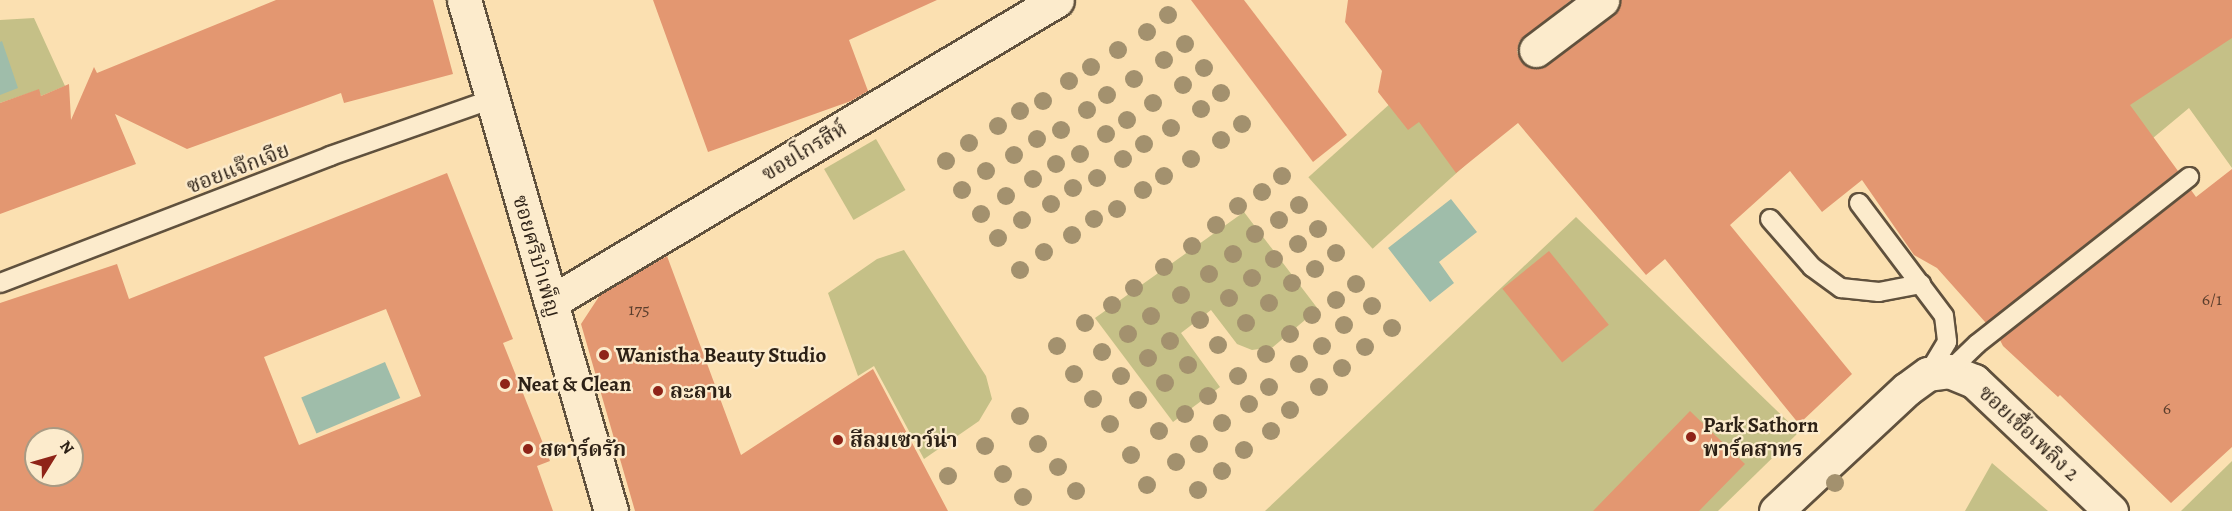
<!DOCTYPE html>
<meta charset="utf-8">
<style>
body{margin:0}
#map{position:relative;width:2232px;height:511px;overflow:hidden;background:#fbe0b1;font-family:Alegreya,"Noto Serif Thai",serif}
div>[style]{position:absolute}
.green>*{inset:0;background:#c5c087;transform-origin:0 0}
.water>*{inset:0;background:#9fbdaa;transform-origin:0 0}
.building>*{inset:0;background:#e39771;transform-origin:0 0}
.roads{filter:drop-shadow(2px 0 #60513d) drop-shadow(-2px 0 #60513d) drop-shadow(0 2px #60513d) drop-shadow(0 -2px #60513d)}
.service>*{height:18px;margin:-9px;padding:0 9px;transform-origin:9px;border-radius:9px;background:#fcebcc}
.minor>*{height:33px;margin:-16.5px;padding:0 16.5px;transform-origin:16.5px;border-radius:16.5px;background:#fcebcc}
.trees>*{width:18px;height:18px;margin:-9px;border-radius:50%;background:#a3916e}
.dots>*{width:16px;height:16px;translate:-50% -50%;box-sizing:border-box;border:3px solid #fcebcc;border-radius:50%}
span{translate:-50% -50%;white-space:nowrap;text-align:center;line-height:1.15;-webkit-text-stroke:4.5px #fcebcc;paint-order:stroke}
.number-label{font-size:18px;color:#5a3e2d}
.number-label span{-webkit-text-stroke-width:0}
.street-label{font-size:21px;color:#2d2116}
.poi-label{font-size:21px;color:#2d2116;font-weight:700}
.left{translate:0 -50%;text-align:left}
.north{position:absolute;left:24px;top:427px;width:60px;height:60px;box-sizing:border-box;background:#fcebcc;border:2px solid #a99a83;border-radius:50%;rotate:53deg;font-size:16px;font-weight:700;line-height:24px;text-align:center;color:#2d2116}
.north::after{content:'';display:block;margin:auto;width:21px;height:27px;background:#8f2418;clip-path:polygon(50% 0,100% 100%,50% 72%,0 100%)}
</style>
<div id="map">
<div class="green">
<i style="clip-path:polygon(34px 18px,65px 86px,41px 96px,38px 90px,0 103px,0 20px)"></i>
<i style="clip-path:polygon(2232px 22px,2232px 168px,2189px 108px,2147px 143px,2121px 102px)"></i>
<i style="left:1402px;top:93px;width:96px;height:126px;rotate:48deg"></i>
<i style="left:876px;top:139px;width:59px;height:60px;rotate:60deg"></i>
<i style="clip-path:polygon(1244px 212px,1318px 309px,1273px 347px,1252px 350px,1237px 344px,1211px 310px,1181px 333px,1220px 387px,1173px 422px,1095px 318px)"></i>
<i style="clip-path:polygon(1576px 217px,1799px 432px,1718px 511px,1265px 511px)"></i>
<i style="clip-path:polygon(904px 250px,986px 376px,992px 399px,979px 421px,924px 459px,874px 366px,858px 376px,828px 293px,877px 259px)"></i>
<i style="clip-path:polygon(2232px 461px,2232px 511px,2181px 511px)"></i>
<i style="clip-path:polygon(1992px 463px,2048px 511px,1965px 511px)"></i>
</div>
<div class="water">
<i style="clip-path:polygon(2px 41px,18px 88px,0 95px,0 42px)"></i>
<i style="clip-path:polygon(1451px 199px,1477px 232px,1439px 262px,1454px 283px,1430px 302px,1388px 248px)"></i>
<i style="left:385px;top:362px;width:39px;height:91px;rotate:67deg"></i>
</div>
<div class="building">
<i style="clip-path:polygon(276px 0,433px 0,453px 74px,344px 103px,341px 93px,187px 149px,115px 114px,136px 164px,0 214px,0 103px,39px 89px,41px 96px,69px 84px,71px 120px,94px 67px,97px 73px)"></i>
<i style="clip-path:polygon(653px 0,937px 0,849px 40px,868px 91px,851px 101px,708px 152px)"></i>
<i style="clip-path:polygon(1191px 0,1244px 0,1347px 135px,1313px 162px)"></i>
<i style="clip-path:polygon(1348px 0,1571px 0,1519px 42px,1517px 52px,1521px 61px,1528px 67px,1538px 69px,1547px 65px,1613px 15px,1620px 0,2232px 0,2232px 38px,2130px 105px,2178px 171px,1986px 323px,1937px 268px,1914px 255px,1862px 180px,1822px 212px,1790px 171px,1730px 225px,1852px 374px,1799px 424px,1665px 259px,1646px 275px,1518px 123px,1456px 173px,1419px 122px,1408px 130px,1378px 92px,1382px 71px,1345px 22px)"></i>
<i style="clip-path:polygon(2232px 169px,2232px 447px,2171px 503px,2060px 395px,2058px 397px,2003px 346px,2000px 340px,2191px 190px,2196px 197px)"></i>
<i style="clip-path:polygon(evenodd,447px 173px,513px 339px,503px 343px,550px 461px,537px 466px,553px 511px,0 511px,0 303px,117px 264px,129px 299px,447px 173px,386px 309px,421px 396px,299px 445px,264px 357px,386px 309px,447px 173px,36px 439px,72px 439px,72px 475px,36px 475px,36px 439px)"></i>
<i style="left:1549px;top:251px;width:95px;height:60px;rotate:51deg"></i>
<i style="clip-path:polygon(667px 256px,741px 455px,873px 369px,948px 511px,635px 511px,581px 324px,600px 295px)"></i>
<i style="clip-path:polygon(1690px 411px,1745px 464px,1699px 511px,1593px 511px)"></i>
</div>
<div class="roads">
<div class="service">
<i style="left:1859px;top:203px;width:141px;rotate:53deg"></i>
<i style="left:1944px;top:316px;width:26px;rotate:83deg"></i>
<i style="left:1947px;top:342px;width:37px;rotate:121deg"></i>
<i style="left:1770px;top:219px;width:64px;rotate:48.8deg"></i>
<i style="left:1812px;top:267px;width:36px;rotate:36deg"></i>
<i style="left:1841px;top:288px;width:38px;rotate:6deg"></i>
<i style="left:1879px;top:292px;width:43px;rotate:-10.8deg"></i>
<i style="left:0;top:283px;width:354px;rotate:-21deg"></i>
<i style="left:330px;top:156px;width:173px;rotate:-19.3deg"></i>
<i style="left:1949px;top:371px;width:39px;rotate:-44deg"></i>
<i style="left:1977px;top:344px;width:270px;rotate:-38.2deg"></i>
</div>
<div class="minor">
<i style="left:464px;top:0;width:532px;rotate:73.95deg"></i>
<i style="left:1536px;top:50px;width:83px;rotate:-37.1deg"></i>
<i style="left:551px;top:302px;width:589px;rotate:-30.83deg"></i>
<i style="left:1776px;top:511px;width:179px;rotate:-43deg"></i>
<i style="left:1907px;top:389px;width:26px;rotate:-36deg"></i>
<i style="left:1928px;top:374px;width:21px;rotate:-8deg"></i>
<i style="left:1949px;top:371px;width:27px;rotate:22deg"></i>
<i style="left:1974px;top:381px;width:189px;rotate:43.5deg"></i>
</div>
</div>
<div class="trees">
<i style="left:1168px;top:15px"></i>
<i style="left:1147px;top:32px"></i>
<i style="left:1185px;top:44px"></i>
<i style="left:1118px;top:50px"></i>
<i style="left:1164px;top:60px"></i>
<i style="left:1091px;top:67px"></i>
<i style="left:1204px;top:68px"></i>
<i style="left:1134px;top:79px"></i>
<i style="left:1069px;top:81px"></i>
<i style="left:1183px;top:85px"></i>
<i style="left:1221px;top:93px"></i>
<i style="left:1107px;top:95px"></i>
<i style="left:1043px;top:101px"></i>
<i style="left:1153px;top:103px"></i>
<i style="left:1201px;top:109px"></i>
<i style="left:1087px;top:110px"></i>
<i style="left:1020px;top:111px"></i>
<i style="left:1127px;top:120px"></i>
<i style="left:1242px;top:124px"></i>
<i style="left:998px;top:126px"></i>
<i style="left:1171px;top:128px"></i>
<i style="left:1061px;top:130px"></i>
<i style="left:1106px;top:134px"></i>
<i style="left:1037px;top:139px"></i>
<i style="left:1221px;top:140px"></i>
<i style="left:969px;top:143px"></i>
<i style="left:1144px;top:144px"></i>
<i style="left:1080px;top:154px"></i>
<i style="left:1014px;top:155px"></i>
<i style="left:1123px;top:159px"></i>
<i style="left:1191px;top:159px"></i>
<i style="left:946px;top:161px"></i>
<i style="left:1056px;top:164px"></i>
<i style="left:986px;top:171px"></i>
<i style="left:1164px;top:176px"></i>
<i style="left:1282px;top:176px"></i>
<i style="left:1097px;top:178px"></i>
<i style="left:1033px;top:179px"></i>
<i style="left:1073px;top:188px"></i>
<i style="left:962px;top:190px"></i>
<i style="left:1143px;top:190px"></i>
<i style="left:1262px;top:192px"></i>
<i style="left:1006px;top:196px"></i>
<i style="left:1051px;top:204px"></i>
<i style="left:1299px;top:205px"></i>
<i style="left:1238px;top:206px"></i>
<i style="left:1117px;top:209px"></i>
<i style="left:981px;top:214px"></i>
<i style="left:1094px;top:219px"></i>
<i style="left:1022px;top:220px"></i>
<i style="left:1279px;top:220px"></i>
<i style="left:1216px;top:225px"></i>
<i style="left:1318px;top:229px"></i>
<i style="left:1255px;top:234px"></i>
<i style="left:1072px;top:235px"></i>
<i style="left:998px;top:238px"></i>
<i style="left:1298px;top:244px"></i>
<i style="left:1192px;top:246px"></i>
<i style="left:1044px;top:252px"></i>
<i style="left:1336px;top:253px"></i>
<i style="left:1233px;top:254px"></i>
<i style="left:1274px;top:259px"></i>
<i style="left:1164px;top:267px"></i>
<i style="left:1315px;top:269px"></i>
<i style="left:1020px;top:270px"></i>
<i style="left:1209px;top:274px"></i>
<i style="left:1252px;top:278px"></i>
<i style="left:1292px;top:283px"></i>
<i style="left:1356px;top:284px"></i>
<i style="left:1134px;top:288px"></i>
<i style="left:1181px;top:295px"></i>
<i style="left:1229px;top:298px"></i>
<i style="left:1336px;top:300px"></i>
<i style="left:1269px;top:303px"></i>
<i style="left:1112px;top:305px"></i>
<i style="left:1372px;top:306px"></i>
<i style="left:1312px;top:315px"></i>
<i style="left:1151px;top:316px"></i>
<i style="left:1200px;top:320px"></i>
<i style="left:1085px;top:323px"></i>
<i style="left:1246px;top:323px"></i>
<i style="left:1344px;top:325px"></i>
<i style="left:1392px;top:328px"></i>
<i style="left:1128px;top:334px"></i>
<i style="left:1290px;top:334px"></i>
<i style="left:1170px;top:341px"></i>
<i style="left:1218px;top:345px"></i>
<i style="left:1057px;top:346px"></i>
<i style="left:1322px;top:346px"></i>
<i style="left:1365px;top:347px"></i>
<i style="left:1102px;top:352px"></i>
<i style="left:1266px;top:354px"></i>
<i style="left:1148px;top:358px"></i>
<i style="left:1299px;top:364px"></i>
<i style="left:1188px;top:365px"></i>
<i style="left:1342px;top:368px"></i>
<i style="left:1074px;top:374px"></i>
<i style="left:1121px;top:376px"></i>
<i style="left:1238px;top:376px"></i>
<i style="left:1165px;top:383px"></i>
<i style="left:1269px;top:387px"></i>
<i style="left:1319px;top:387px"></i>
<i style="left:1208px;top:396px"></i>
<i style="left:1093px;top:399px"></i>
<i style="left:1138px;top:400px"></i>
<i style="left:1249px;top:404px"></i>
<i style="left:1290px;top:410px"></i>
<i style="left:1185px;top:414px"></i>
<i style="left:1020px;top:416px"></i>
<i style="left:1222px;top:423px"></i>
<i style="left:1110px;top:424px"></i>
<i style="left:1159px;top:431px"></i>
<i style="left:1271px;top:431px"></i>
<i style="left:1038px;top:444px"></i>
<i style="left:1199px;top:444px"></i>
<i style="left:985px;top:446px"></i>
<i style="left:1244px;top:450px"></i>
<i style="left:1131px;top:455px"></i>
<i style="left:1176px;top:462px"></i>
<i style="left:1058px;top:467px"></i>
<i style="left:1222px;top:471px"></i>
<i style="left:1003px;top:474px"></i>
<i style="left:948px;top:476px"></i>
<i style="left:1835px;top:483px"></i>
<i style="left:1147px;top:485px"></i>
<i style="left:1198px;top:490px"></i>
<i style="left:1076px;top:491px"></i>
<i style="left:1023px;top:497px"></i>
</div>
<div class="dots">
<i style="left:604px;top:355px;background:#8f2418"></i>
<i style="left:505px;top:384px;background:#8f2418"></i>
<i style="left:658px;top:391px;background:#8f2418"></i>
<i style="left:1691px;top:437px;background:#8f2418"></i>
<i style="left:838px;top:440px;background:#8f2418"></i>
<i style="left:528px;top:449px;background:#8f2418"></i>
</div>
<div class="number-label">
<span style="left:2212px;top:299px">6/1</span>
<span style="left:639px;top:309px">175</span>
<span style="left:2167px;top:408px">6</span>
</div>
<div class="street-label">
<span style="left:804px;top:151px;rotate:-31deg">ฃอยโกรสีห์</span>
<span style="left:238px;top:168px;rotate:-21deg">ซอยแจ๊กเจีย</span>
<span style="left:537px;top:256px;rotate:74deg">ซอยศรีบำเพ็ญ</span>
<span style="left:2029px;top:433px;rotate:43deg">ซอยเชื้อเพลิง 2</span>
</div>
<div class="poi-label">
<span class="left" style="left:616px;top:355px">Wanistha Beauty Studio</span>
<span class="left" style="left:517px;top:384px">Neat &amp; Clean</span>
<span class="left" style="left:670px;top:391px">ละลาน</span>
<span class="left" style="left:1703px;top:437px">Park Sathorn<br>พาร์คสาทร</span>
<span class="left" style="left:850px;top:440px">สีลมเซาว์น่า</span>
<span class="left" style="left:540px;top:449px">สตาร์ดรัก</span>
</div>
<div class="north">N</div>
</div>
